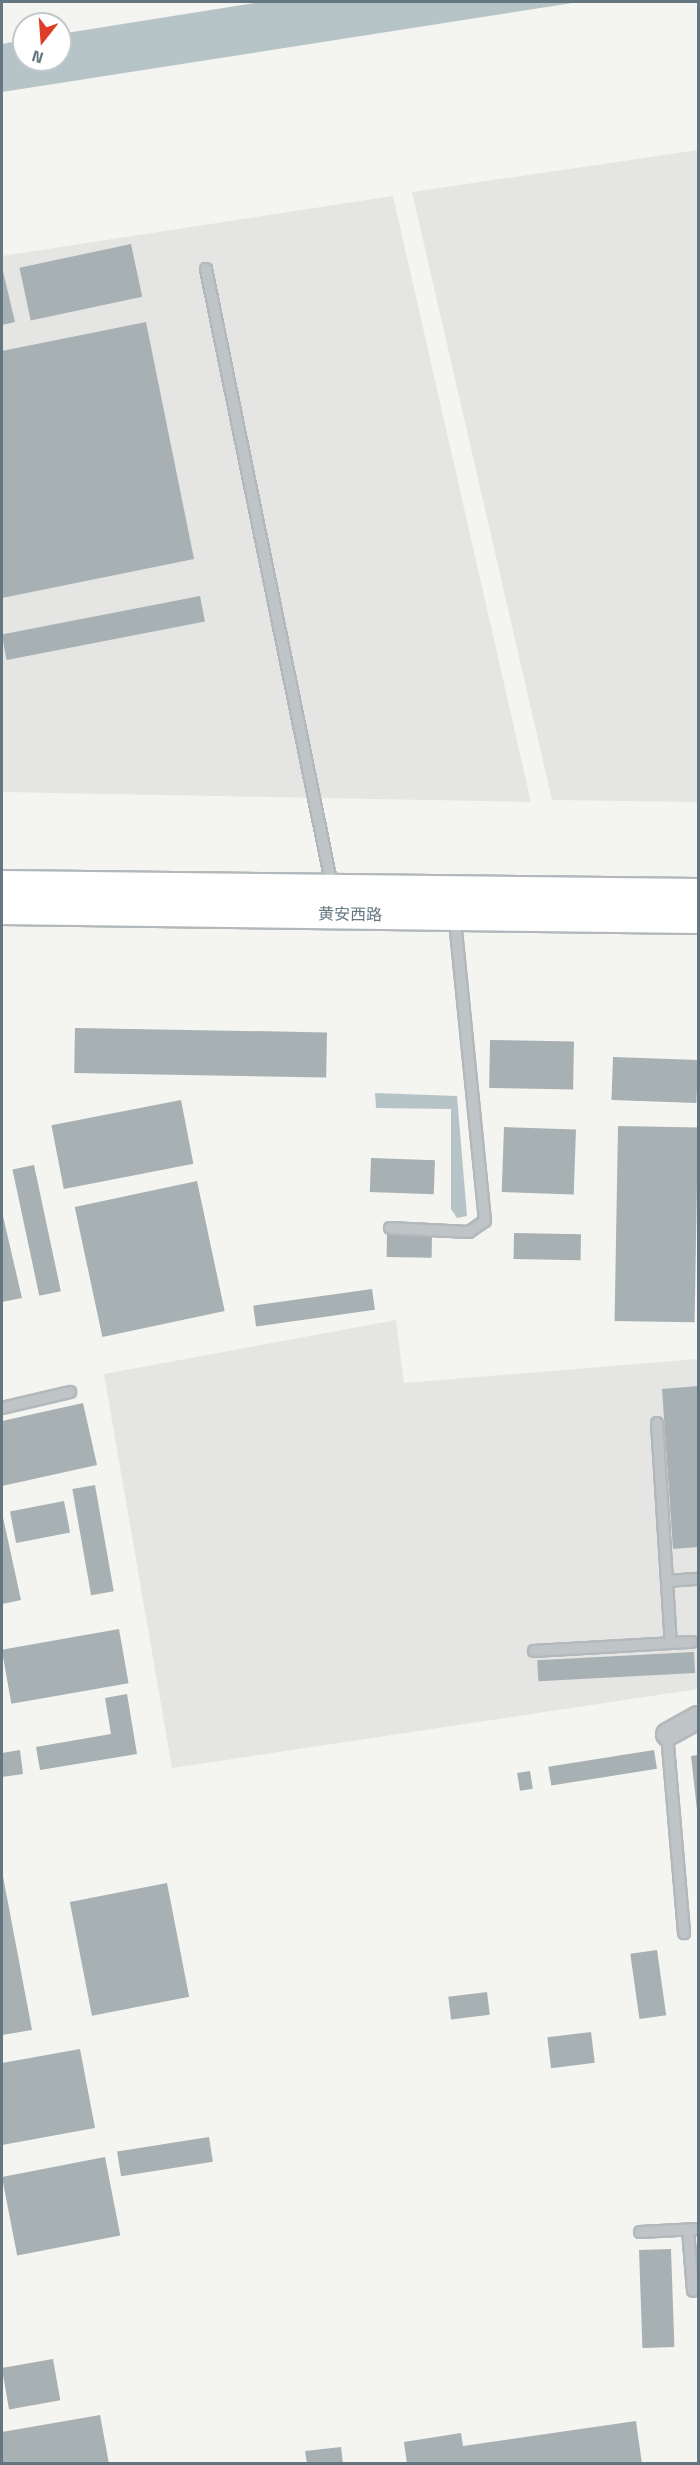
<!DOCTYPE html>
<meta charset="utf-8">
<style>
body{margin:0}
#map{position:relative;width:700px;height:2465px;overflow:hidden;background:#f4f4f0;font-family:"Titillium Web","Noto Sans SC",sans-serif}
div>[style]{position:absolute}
.built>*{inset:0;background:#e5e5e4}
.water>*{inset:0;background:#b7c4c7}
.building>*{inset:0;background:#a7b0b3;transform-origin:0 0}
.roads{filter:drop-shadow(2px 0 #b2b8bb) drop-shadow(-2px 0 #b2b8bb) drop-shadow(0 2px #b2b8bb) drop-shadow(0 -2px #b2b8bb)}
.lane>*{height:10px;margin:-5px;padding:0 5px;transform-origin:5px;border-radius:5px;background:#bfc4c6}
.street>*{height:21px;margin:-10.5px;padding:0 10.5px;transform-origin:10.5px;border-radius:10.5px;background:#bfc4c6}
.secondary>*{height:30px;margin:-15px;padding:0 15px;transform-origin:15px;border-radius:15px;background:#fff}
span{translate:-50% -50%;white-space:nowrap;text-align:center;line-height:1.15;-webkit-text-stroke:6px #fff;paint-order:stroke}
.street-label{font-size:16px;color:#647781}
.frame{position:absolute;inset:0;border:3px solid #647781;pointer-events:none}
.north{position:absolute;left:12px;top:12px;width:60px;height:60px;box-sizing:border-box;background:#fff;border:2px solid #c1c9cd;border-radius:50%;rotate:197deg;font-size:16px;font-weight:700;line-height:24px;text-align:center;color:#647781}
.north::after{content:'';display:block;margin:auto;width:21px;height:27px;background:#df3e26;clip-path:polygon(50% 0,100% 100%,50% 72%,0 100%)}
</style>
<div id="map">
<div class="built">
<i style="clip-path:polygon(698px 150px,698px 802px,552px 800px,412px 192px)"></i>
<i style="clip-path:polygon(393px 196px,531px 802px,2px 792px,2px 256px)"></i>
<i style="clip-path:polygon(396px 1320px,404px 1383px,698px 1359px,698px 1689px,172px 1768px,104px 1374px)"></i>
</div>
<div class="water">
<i style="clip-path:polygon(261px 2px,579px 2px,2px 92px,2px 44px,24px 40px,24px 60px,60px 60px,60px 34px)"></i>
<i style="clip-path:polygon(375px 1093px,457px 1096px,467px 1216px,457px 1218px,451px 1209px,451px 1109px,376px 1108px)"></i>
</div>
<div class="building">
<i style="left:131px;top:244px;width:54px;height:114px;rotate:78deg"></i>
<i style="clip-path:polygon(2px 267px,15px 322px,2px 325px)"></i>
<i style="clip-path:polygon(146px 322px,194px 559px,2px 598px,2px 351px)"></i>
<i style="left:200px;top:596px;width:26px;height:202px;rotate:79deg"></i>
<i style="left:75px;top:1028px;width:252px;height:45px;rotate:1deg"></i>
<i style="left:490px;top:1040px;width:84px;height:48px;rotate:1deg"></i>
<i style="left:613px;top:1057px;width:85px;height:43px;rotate:2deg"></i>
<i style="left:181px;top:1100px;width:65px;height:132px;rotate:79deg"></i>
<i style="left:618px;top:1126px;width:80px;height:195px;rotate:1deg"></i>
<i style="left:504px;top:1127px;width:72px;height:65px;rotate:2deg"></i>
<i style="left:371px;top:1158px;width:64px;height:34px;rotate:2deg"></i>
<i style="left:34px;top:1165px;width:129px;height:22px;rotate:78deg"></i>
<i style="left:197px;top:1181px;width:133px;height:125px;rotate:78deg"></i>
<i style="clip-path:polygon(2px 1212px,22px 1298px,2px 1302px)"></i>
<i style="left:514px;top:1233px;width:67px;height:26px;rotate:1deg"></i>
<i style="left:387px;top:1234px;width:45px;height:23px;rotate:1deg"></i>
<i style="left:372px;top:1289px;width:21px;height:120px;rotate:82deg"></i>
<i style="clip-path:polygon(698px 1386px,698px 1547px,673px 1549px,662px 1389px)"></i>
<i style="clip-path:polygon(83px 1403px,97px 1465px,2px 1486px,2px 1421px)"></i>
<i style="left:95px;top:1485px;width:108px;height:23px;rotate:80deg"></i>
<i style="left:64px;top:1501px;width:32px;height:55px;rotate:79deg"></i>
<i style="clip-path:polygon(2px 1513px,21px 1600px,2px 1604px)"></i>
<i style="left:119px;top:1629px;width:55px;height:119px;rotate:80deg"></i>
<i style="left:694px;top:1652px;width:21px;height:157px;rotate:87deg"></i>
<i style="clip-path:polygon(127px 1694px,137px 1754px,40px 1770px,36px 1747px,111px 1734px,105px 1698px)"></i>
<i style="clip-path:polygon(20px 1750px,23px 1774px,2px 1777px,2px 1753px)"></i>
<i style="left:654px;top:1750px;width:19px;height:107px;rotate:81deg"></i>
<i style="clip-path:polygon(698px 1755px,698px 1810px,697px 1810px,691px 1756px)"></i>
<i style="left:530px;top:1771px;width:18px;height:13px;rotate:81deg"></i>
<i style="clip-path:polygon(2px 1871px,32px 2030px,2px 2035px)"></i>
<i style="left:167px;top:1883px;width:116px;height:99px;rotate:79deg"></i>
<i style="left:657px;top:1950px;width:66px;height:27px;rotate:82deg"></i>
<i style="left:487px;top:1992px;width:23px;height:39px;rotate:83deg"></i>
<i style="left:591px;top:2032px;width:31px;height:44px;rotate:83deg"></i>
<i style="clip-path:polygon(80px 2049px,95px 2128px,2px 2145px,2px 2063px)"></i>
<i style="left:209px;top:2137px;width:25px;height:93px;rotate:81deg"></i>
<i style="left:105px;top:2157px;width:80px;height:105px;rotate:79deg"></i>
<i style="left:671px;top:2249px;width:98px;height:32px;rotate:88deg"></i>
<i style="left:53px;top:2359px;width:42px;height:52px;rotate:80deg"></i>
<i style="clip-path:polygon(100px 2415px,109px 2464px,2px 2464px,2px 2432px)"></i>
<i style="clip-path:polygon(636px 2421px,642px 2464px,407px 2464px,404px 2442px,461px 2433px,463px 2446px)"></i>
<i style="clip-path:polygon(341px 2447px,343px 2464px,307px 2464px,305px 2451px)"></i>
</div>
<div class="roads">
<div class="lane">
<i style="left:206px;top:269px;width:630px;rotate:78.46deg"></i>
<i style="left:390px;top:1228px;width:79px;rotate:2.9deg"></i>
<i style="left:469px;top:1232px;width:19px;rotate:-35deg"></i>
<i style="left:485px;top:1221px;width:304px;rotate:-95.7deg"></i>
<i style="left:2px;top:1408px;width:70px;rotate:-13.2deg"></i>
<i style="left:657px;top:1423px;width:220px;rotate:86.4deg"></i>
<i style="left:667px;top:1581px;width:31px;rotate:-4deg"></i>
<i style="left:534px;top:1651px;width:158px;rotate:-3.3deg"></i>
<i style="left:667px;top:1734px;width:200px;rotate:85.1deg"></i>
<i style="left:688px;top:2230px;width:61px;rotate:85.3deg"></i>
<i style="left:640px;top:2232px;width:58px;rotate:-3deg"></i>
</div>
<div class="street">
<i style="left:667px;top:1734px;width:35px;rotate:-29deg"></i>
</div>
<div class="secondary">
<i style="left:2px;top:886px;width:696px;rotate:0.66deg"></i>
<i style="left:2px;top:909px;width:696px;rotate:0.74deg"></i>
</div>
</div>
<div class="street-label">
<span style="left:350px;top:914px;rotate:1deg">黄安西路</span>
</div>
<div class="frame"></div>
<div class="north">N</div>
</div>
